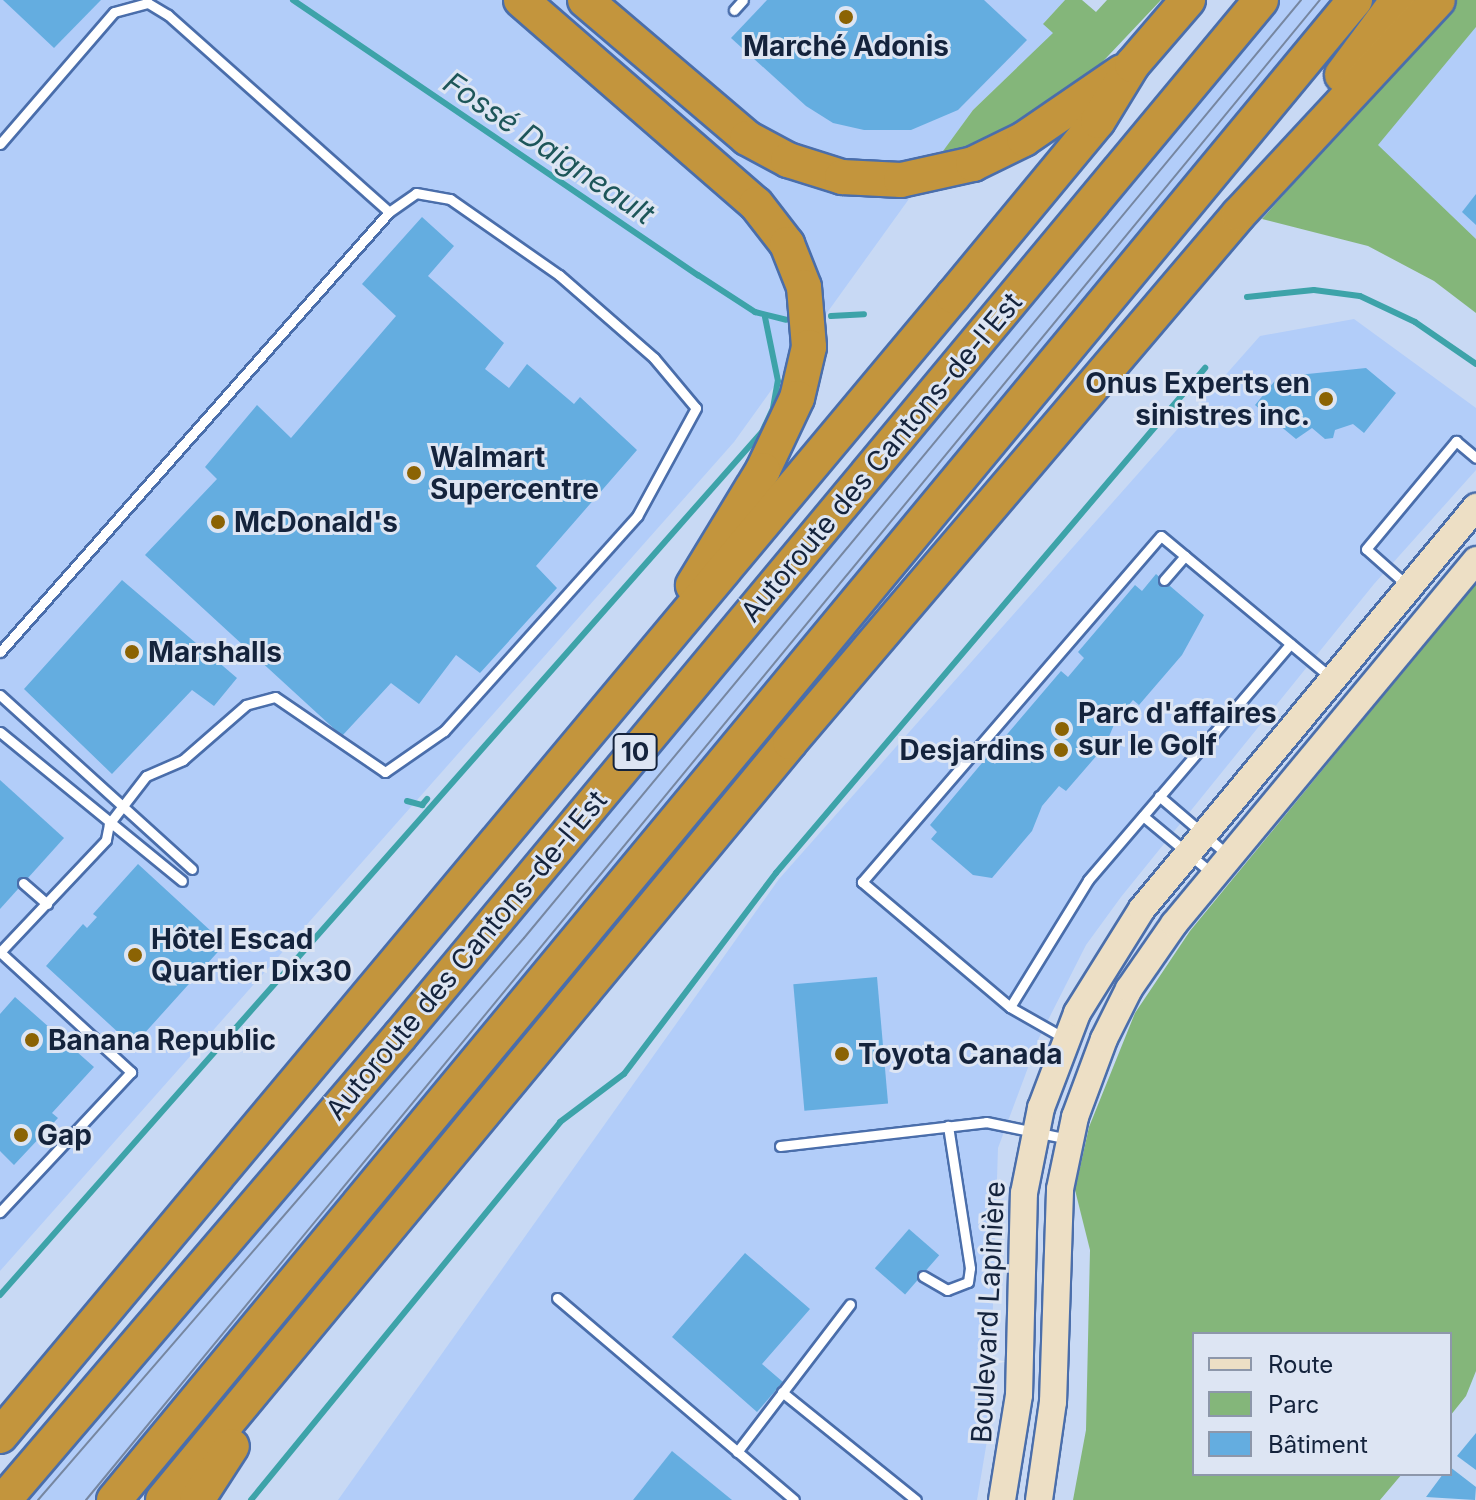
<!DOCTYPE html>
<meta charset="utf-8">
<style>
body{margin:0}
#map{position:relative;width:1476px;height:1500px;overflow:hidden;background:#c8d9f4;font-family:Inter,sans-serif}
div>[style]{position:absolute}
.built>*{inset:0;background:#b2cdf9}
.green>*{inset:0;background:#84b67a}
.stream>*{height:6px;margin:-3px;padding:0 3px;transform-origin:3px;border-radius:3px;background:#3da3a9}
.building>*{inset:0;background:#64ade0;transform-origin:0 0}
.roads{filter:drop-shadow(2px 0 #4a6eab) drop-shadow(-2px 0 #4a6eab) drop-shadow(0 2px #4a6eab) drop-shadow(0 -2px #4a6eab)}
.lane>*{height:9px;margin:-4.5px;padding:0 4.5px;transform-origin:4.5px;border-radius:4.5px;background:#fff}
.secondary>*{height:26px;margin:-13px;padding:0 13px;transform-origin:13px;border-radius:13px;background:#eddfc5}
.highway>*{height:34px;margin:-17px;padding:0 17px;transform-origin:17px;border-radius:17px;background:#c3953d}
.tram>*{height:2px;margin:-1px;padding:0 1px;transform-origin:1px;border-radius:1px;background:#7787a1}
.dots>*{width:22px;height:22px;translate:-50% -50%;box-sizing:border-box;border:4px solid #dde5f3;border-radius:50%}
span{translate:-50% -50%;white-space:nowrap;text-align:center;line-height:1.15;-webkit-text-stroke:6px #dde5f3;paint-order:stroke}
.shield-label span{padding:2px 6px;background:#dde5f3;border:2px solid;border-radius:6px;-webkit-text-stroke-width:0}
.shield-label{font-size:26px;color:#14233c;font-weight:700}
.poi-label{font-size:28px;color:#14233c;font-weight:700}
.right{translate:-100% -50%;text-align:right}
.left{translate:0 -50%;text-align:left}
.street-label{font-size:28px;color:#14233c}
.water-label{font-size:30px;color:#1d5659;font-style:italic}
.legend{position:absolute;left:1192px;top:1332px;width:260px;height:144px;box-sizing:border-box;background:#dde5f3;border:2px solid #8d97aa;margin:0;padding:10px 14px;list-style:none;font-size:24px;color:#14233c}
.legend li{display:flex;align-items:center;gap:16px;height:40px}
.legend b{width:40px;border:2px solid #8d97aa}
</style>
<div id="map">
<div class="built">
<i style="clip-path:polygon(0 0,1065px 0,1044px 23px,1054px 33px,973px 110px,734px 442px,0 1271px)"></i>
<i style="clip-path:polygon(1280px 0,1334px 0,95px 1500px,30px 1500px,910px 451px)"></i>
<i style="clip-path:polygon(1476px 27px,1476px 239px,1377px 145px)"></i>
<i style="clip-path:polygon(1354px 319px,1476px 408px,1476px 470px,1374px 584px,1121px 897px,1086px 945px,1039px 1038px,998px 1148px,989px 1429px,977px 1500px,338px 1500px,779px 879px,1260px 336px)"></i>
</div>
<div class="green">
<i style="clip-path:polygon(1065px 0,1082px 0,1096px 12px,1107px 0,1161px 0,1091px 74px,991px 145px,935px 162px,973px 110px,1053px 33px,1043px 24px)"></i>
<i style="clip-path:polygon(1457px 0,1476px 0,1476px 27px,1378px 145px,1476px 239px,1476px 313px,1434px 281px,1368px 246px,1262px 219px)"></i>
<i style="clip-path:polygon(1476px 583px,1476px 1371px,1466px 1396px,1450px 1416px,1450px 1334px,1194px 1334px,1194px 1474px,1402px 1474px,1380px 1500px,1073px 1500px,1086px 1430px,1090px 1250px,1075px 1190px,1089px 1127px,1135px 1013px,1190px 931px)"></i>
</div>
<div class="stream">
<i style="left:293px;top:0;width:490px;rotate:34.2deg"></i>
<i style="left:698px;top:275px;width:68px;rotate:33deg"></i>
<i style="left:755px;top:312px;width:32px;rotate:14deg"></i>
<i style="left:1247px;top:297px;width:67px;rotate:-6deg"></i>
<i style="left:1314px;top:290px;width:46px;rotate:7.4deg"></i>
<i style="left:1360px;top:296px;width:61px;rotate:25.3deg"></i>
<i style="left:1415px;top:322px;width:74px;rotate:34.5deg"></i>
<i style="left:831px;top:316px;width:33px;rotate:-3deg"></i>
<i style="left:407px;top:801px;width:16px;rotate:15deg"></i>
<i style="left:422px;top:805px;width:8px;rotate:-50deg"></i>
<i style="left:0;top:1295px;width:1151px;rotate:-48.56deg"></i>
<i style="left:762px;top:432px;width:26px;rotate:-65deg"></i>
<i style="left:773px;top:408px;width:27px;rotate:-80deg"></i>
<i style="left:778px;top:381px;width:65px;rotate:-101.5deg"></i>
<i style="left:251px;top:1500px;width:488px;rotate:-50.7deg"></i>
<i style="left:560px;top:1122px;width:80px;rotate:-36.9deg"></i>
<i style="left:624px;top:1074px;width:252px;rotate:-52.9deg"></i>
<i style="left:776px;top:873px;width:663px;rotate:-49.65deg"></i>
</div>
<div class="building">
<i style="clip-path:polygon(3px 0,101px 0,54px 48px)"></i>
<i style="clip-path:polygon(767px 0,984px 0,1027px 40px,958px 110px,911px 130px,864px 130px,833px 123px,806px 106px,731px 38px)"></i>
<i style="clip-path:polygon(1476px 194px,1476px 225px,1462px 212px)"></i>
<i style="clip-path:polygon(422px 217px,454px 246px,428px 276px,504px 343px,485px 369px,509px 388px,527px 364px,574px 404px,580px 397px,637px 450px,536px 566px,557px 588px,480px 673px,456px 655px,419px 704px,391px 683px,342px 736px,145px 555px,217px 479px,205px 467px,257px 405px,291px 438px,396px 316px,362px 284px)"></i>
<i style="clip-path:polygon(1366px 368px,1396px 393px,1364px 433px,1353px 424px,1335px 430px,1333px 438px,1325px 439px,1312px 428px,1296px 439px,1255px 405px,1278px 377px)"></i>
<i style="clip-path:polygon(1156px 574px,1204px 615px,1182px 655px,1139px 705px,1133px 700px,1116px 720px,1105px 746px,1066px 791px,1059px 786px,1042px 806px,1032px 831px,992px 878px,973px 875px,931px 839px,937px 832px,930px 825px,987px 757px,995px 764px,1010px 745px,1003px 739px,1061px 671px,1068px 677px,1084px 658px,1078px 652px,1135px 585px,1142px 591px)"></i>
<i style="clip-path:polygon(122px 580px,237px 678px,214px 706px,192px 690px,112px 774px,24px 689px)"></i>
<i style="clip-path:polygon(0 780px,64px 838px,0 909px)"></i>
<i style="clip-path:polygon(138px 864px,225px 944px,133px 1046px,46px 966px,83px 924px,87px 928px,97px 917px,93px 914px)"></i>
<i style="left:877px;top:977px;width:127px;height:84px;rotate:85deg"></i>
<i style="clip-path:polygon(15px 997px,94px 1067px,52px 1113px,58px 1118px,14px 1165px,0 1151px,0 1014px)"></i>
<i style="left:909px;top:1229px;width:40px;height:52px;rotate:41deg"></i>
<i style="clip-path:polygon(745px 1253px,810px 1309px,762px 1364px,783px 1382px,757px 1412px,672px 1337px)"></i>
<i style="clip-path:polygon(1476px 1433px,1476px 1470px,1457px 1456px)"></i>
<i style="clip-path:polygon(672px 1451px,732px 1500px,633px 1500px)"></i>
<i style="clip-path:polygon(1450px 1467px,1476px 1487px,1475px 1500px,1426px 1497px,1443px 1474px,1450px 1474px)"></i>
</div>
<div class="roads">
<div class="lane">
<i style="left:734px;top:10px;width:13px;rotate:-48deg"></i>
<i style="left:0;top:144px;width:174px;rotate:-49.2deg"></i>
<i style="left:114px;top:12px;width:35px;rotate:-15deg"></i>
<i style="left:148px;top:3px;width:23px;rotate:31deg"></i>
<i style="left:168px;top:15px;width:296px;rotate:41.7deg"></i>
<i style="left:1164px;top:580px;width:32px;rotate:-49deg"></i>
<i style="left:1409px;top:587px;width:57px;rotate:-138.5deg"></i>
<i style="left:1366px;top:549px;width:141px;rotate:-50.2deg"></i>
<i style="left:1456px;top:441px;width:26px;rotate:40deg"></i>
<i style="left:0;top:652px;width:587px;rotate:-48.52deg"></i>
<i style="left:389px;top:212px;width:33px;rotate:-35deg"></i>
<i style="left:416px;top:193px;width:35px;rotate:10deg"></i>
<i style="left:450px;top:199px;width:133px;rotate:34.9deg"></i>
<i style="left:559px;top:275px;width:126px;rotate:41.1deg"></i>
<i style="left:654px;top:358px;width:65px;rotate:50deg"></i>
<i style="left:696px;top:408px;width:123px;rotate:118.6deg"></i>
<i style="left:637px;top:516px;width:289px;rotate:131.9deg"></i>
<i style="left:444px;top:731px;width:72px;rotate:145.2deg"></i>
<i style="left:385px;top:772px;width:133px;rotate:-145.7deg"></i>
<i style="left:275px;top:697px;width:30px;rotate:165deg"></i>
<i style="left:246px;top:705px;width:84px;rotate:138.9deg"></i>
<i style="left:183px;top:760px;width:40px;rotate:156.6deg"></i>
<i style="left:146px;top:776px;width:61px;rotate:127.6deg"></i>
<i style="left:109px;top:824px;width:16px;rotate:101deg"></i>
<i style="left:106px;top:840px;width:154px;rotate:133.4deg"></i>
<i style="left:0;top:952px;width:178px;rotate:42.5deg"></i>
<i style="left:131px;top:1072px;width:192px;rotate:133.1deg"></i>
<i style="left:0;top:695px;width:259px;rotate:42.2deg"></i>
<i style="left:0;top:732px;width:235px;rotate:39.3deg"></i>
<i style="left:1159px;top:796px;width:89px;rotate:40.5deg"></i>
<i style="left:1143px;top:816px;width:92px;rotate:39.7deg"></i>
<i style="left:23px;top:883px;width:32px;rotate:41deg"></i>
<i style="left:1010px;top:1007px;width:149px;rotate:-58.4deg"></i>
<i style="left:1088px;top:880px;width:311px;rotate:-49.4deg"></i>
<i style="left:1066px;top:1039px;width:64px;rotate:-150.3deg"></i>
<i style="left:1010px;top:1007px;width:194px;rotate:-139.8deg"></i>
<i style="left:862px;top:882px;width:457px;rotate:-49.2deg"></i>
<i style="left:1161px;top:536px;width:220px;rotate:39.8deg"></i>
<i style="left:780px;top:1146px;width:207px;rotate:-6.6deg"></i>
<i style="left:986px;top:1122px;width:85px;rotate:11.6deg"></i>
<i style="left:923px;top:1276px;width:28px;rotate:30deg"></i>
<i style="left:947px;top:1290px;width:22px;rotate:-21deg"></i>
<i style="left:968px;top:1282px;width:14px;rotate:-82deg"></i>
<i style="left:970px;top:1268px;width:144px;rotate:-98.8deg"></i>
<i style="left:557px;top:1298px;width:311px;rotate:40.4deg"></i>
<i style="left:782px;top:1392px;width:172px;rotate:38.9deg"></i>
<i style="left:737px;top:1452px;width:186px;rotate:-52.6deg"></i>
</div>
<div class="secondary">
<i style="left:1002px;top:1500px;width:106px;rotate:-80.8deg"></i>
<i style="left:1019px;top:1395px;width:202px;rotate:-88.6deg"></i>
<i style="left:1024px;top:1193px;width:87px;rotate:-78.7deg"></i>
<i style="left:1041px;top:1108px;width:102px;rotate:-69.2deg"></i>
<i style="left:1077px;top:1013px;width:123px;rotate:-58deg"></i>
<i style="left:1142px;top:909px;width:523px;rotate:-50.28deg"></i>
<i style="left:1039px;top:1500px;width:99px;rotate:-81.9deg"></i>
<i style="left:1053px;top:1402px;width:213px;rotate:-88.1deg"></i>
<i style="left:1060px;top:1189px;width:74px;rotate:-78.2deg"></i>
<i style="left:1075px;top:1117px;width:83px;rotate:-69.6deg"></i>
<i style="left:1104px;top:1039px;width:56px;rotate:-63.4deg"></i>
<i style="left:1129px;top:989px;width:79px;rotate:-55.3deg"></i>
<i style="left:1174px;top:924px;width:473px;rotate:-50.3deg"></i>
</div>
<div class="highway">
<i style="left:521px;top:0;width:311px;rotate:41deg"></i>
<i style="left:756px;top:204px;width:51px;rotate:52.2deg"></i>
<i style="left:787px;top:244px;width:46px;rotate:68.4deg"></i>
<i style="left:804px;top:287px;width:60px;rotate:85.2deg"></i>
<i style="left:809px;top:347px;width:52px;rotate:103.2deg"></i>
<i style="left:797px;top:398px;width:80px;rotate:115.3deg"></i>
<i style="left:763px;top:470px;width:135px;rotate:121.3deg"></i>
<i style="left:585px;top:0;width:213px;rotate:40.4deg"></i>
<i style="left:747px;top:138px;width:47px;rotate:28.2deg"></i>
<i style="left:788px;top:160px;width:57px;rotate:17.5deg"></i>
<i style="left:842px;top:177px;width:59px;rotate:2.9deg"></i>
<i style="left:901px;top:180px;width:74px;rotate:-12.5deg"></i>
<i style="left:973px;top:164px;width:57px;rotate:-26.1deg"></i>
<i style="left:1024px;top:139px;width:119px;rotate:-34.4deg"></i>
<i style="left:1342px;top:75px;width:94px;rotate:-53.3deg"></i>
<i style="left:0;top:1436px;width:1486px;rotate:-50.11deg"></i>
<i style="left:953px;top:296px;width:227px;rotate:-50.4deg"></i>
<i style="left:1098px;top:121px;width:66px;rotate:-58.7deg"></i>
<i style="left:1132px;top:65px;width:86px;rotate:-49.3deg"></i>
<i style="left:4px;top:1500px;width:610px;rotate:-49.52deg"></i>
<i style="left:400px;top:1036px;width:1347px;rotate:-50.27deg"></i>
<i style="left:114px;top:1500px;width:1947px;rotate:-50.4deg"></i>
<i style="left:163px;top:1500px;width:984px;rotate:-50.4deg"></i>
<i style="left:790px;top:742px;width:693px;rotate:-49.62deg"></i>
<i style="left:1239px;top:214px;width:292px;rotate:-47.1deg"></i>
<i style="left:197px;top:1500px;width:64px;rotate:-57.1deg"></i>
</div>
</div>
<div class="tram">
<i style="left:38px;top:1500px;width:743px;rotate:-49.15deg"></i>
<i style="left:524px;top:938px;width:1218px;rotate:-50.36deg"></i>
<i style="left:86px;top:1500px;width:1942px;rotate:-50.56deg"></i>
</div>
<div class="dots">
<i style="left:846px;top:17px;background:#8b6304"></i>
<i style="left:1326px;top:399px;background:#8b6304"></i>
<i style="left:414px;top:473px;background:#8b6304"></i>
<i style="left:218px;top:522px;background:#8b6304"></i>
<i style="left:132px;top:652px;background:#8b6304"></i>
<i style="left:1062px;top:729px;background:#8b6304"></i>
<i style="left:1061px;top:750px;background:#8b6304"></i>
<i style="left:135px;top:955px;background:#8b6304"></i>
<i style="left:32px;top:1040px;background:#8b6304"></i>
<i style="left:842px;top:1054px;background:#8b6304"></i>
<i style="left:21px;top:1135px;background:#8b6304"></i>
</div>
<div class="shield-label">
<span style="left:635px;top:752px">10</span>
</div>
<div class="poi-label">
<span style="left:846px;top:46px">Marché Adonis</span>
<span class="right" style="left:1310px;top:399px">Onus Experts en<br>sinistres inc.</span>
<span class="left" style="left:430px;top:473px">Walmart<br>Supercentre</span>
<span class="left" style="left:234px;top:522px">McDonald's</span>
<span class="left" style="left:148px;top:652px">Marshalls</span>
<span class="left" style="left:1078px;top:729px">Parc d'affaires<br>sur le Golf</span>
<span class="right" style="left:1045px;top:750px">Desjardins</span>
<span class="left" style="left:151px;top:955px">Hôtel Escad<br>Quartier Dix30</span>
<span class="left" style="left:48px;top:1040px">Banana Republic</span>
<span class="left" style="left:858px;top:1054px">Toyota Canada</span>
<span class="left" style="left:37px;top:1135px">Gap</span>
</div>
<div class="street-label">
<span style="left:881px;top:457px;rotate:-50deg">Autoroute des Cantons-de-l'Est</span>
<span style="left:466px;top:955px;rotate:-50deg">Autoroute des Cantons-de-l'Est</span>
<span style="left:988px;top:1312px;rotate:-87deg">Boulevard Lapinière</span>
</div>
<div class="water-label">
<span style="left:549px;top:148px;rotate:34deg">Fossé Daigneault</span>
</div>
<ul class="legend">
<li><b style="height:10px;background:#eddfc5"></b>Route</li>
<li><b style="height:22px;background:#84b67a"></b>Parc</li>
<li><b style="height:22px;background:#64ade0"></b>Bâtiment</li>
</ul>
</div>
